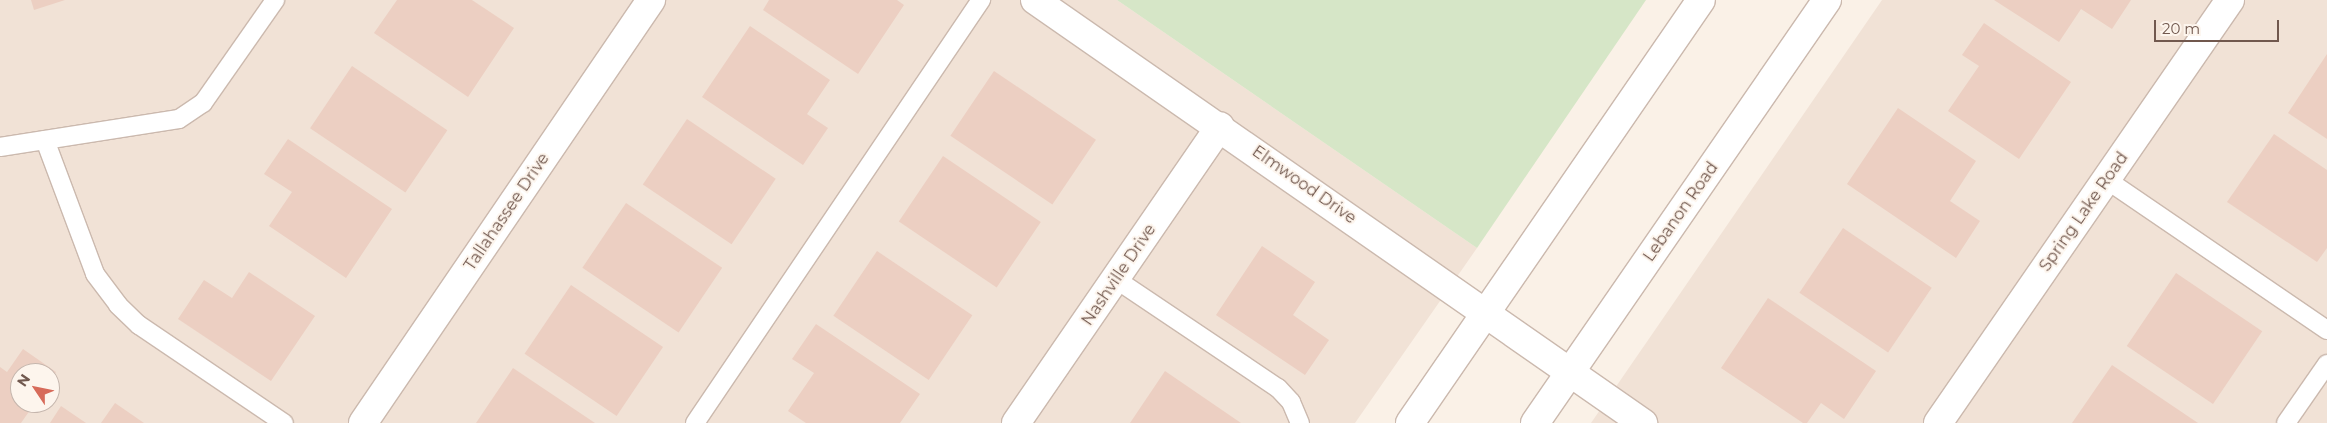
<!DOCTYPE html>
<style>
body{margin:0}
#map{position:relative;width:2327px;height:423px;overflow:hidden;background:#faf1e7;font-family:Montserrat,sans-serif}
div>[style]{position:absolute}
.residential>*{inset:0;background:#f1e2d6}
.green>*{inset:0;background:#d6e6c7}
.building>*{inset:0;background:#eccfc2;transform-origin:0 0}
.roads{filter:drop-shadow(1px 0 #cbb9ae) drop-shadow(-1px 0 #cbb9ae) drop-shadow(0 1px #cbb9ae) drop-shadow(0 -1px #cbb9ae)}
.lane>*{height:18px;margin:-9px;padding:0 9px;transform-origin:9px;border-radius:9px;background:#fff}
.street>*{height:28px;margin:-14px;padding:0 14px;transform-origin:14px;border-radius:14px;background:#fff}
.secondary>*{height:28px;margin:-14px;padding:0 14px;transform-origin:14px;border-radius:14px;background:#fff}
span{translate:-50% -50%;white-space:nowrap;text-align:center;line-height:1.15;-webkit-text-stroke:4px #fdf5ed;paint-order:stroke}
.street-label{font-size:16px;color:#71584e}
.north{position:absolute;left:10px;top:363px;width:50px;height:50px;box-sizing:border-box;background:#fdf5ed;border:1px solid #c5b6ad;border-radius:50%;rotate:304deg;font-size:14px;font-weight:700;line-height:20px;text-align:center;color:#71584e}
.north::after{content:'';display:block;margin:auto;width:18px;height:22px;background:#d76b5a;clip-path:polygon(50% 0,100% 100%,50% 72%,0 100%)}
.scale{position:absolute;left:2154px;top:20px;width:125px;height:22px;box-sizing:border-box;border:2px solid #71584e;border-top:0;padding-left:6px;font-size:15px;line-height:18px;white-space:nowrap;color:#71584e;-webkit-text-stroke:4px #fdf5ed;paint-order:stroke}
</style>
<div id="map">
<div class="residential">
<i style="clip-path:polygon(evenodd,0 0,1117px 0,1477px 248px,1355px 423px,0 423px,0 0,20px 373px,50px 373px,50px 403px,20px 403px,20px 373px)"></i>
<i style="clip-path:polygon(1882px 0,2327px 0,2327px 423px,1591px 423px)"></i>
</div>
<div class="green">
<i style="clip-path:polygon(1117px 0,1646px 0,1477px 248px)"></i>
</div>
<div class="building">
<i style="clip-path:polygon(31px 0,65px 0,34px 10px)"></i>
<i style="clip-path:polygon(397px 0,472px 0,514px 28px,468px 97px,374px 33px)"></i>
<i style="clip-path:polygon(769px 0,897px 0,904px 5px,858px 74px,763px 10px)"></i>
<i style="clip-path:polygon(1994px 0,2131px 0,2112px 29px,2081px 9px,2059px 42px)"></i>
<i style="clip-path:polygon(1984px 23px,2071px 82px,2019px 159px,1948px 111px,1979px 66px,1962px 55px)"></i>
<i style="clip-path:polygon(750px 26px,830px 80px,807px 114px,828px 128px,803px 165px,702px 97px)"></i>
<i style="clip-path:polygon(2327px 54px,2327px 139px,2288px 113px)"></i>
<i style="left:352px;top:66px;width:115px;height:75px;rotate:34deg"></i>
<i style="left:994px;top:71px;width:123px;height:78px;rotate:34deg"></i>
<i style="clip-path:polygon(1898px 108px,1976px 161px,1950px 201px,1980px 221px,1956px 258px,1847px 184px)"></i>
<i style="left:687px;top:119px;width:107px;height:79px;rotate:34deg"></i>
<i style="clip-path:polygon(2274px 134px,2327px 170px,2327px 248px,2317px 262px,2227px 202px)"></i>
<i style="clip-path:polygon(288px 139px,392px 209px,346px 278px,269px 226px,292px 192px,264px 174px)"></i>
<i style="left:943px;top:156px;width:118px;height:79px;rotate:34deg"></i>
<i style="left:626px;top:203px;width:116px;height:78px;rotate:34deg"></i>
<i style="left:1843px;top:228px;width:107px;height:78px;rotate:34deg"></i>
<i style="clip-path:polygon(1262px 246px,1315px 282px,1293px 315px,1329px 340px,1305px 375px,1216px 315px)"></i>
<i style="left:877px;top:251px;width:115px;height:78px;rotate:34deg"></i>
<i style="clip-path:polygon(249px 272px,315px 316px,271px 381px,178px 319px,204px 280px,232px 298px)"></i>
<i style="left:2176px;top:273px;width:104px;height:88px;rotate:34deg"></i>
<i style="left:571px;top:285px;width:111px;height:83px;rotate:34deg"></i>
<i style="clip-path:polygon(1768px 298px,1876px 371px,1844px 419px,1821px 403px,1807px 423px,1803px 423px,1721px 368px)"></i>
<i style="clip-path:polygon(816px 324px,920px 394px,900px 423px,806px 423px,788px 411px,814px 373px,792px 359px)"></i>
<i style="clip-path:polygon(23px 349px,56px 372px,50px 381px,50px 373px,20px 373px,20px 403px,35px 403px,21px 423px,0 423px,0 367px,7px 372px)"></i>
<i style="clip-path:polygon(2112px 365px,2198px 423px,2072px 423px)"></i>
<i style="clip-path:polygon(513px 368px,595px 423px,476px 423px)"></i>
<i style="clip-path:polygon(1165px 371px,1241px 423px,1130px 423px)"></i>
<i style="clip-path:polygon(115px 403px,144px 423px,101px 423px)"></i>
<i style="clip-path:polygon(61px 406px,86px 423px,50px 423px)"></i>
</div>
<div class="roads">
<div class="lane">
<i style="left:45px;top:140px;width:143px;rotate:69.5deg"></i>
<i style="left:95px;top:274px;width:39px;rotate:53deg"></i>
<i style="left:118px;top:305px;width:29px;rotate:44deg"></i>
<i style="left:139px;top:325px;width:175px;rotate:34.1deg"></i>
<i style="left:0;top:147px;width:181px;rotate:-8.9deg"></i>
<i style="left:179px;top:119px;width:29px;rotate:-34deg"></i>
<i style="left:203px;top:103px;width:126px;rotate:-55deg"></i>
<i style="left:2107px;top:180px;width:266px;rotate:34.3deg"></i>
<i style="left:1117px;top:280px;width:194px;rotate:33.9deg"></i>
<i style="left:1278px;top:388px;width:19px;rotate:47deg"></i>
<i style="left:1291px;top:402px;width:23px;rotate:67deg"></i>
<i style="left:695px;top:423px;width:511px;rotate:-55.94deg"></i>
<i style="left:2286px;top:423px;width:72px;rotate:-55.2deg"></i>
</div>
<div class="street">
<i style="left:1035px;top:0;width:741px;rotate:34.83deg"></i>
<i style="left:363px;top:423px;width:512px;rotate:-55.75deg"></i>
<i style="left:1016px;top:423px;width:360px;rotate:-55.5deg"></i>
<i style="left:1938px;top:423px;width:514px;rotate:-55.38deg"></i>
</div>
<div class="secondary">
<i style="left:1410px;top:423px;width:513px;rotate:-55.47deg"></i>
<i style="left:1535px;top:423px;width:514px;rotate:-55.38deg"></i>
</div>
</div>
<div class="street-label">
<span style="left:1304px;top:185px;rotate:35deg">Elmwood Drive</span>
<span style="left:507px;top:212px;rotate:-56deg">Tallahassee Drive</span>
<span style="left:1681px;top:212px;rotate:-55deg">Lebanon Road</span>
<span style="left:2084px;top:212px;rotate:-55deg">Spring Lake Road</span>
<span style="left:1119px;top:275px;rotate:-56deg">Nashville Drive</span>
</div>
<div class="north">N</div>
<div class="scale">20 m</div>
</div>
